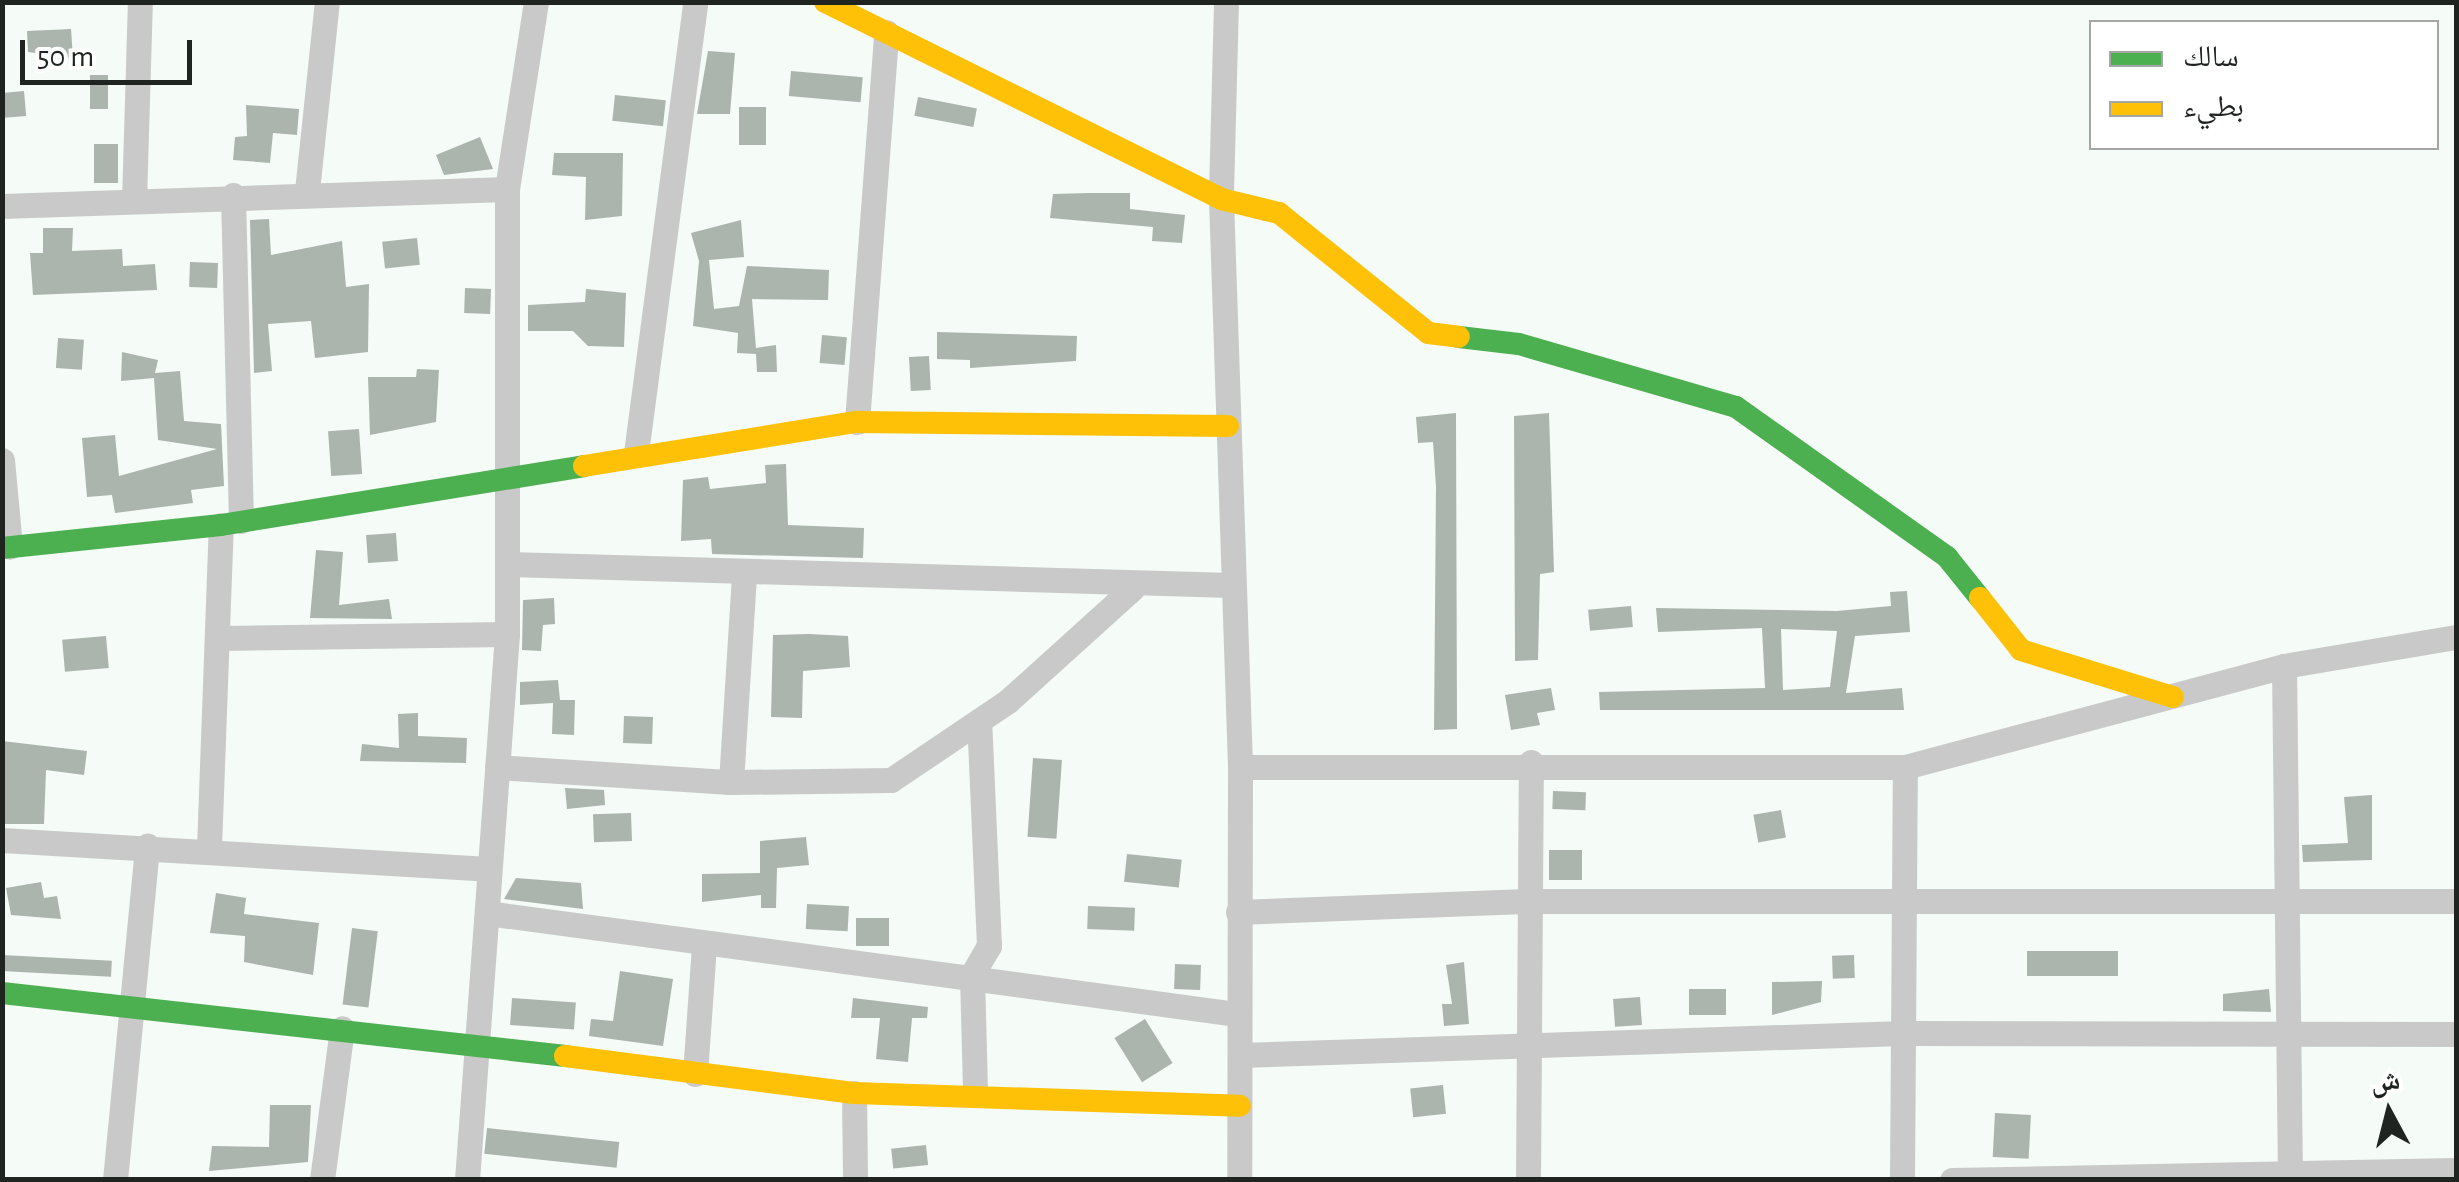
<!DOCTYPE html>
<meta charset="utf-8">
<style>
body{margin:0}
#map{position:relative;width:2459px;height:1182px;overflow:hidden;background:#f5fbf7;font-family:"Alegreya Sans","Noto Naskh Arabic",sans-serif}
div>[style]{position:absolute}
.building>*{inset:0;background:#acb4ae;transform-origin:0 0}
.street>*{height:25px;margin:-12.5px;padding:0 12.5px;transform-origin:12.5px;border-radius:12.5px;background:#c9c9ca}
.fast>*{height:22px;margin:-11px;padding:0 11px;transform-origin:11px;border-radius:11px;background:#4caf50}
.slow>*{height:22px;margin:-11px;padding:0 11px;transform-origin:11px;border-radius:11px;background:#ffc107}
span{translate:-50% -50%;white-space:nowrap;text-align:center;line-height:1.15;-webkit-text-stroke:9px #fff;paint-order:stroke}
.frame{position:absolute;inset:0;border:5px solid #1f2421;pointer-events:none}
.legend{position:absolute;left:2089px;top:20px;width:350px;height:130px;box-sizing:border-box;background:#fff;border:2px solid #a5a7a6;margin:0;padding:12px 18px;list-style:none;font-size:30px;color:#1f2421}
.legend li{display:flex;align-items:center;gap:20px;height:50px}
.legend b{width:50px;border:2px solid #a5a7a6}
.north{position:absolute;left:2339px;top:1062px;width:100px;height:100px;-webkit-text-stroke:8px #fff;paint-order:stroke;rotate:353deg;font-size:28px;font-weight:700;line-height:40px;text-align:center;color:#1f2421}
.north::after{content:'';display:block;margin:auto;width:35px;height:45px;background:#1f2421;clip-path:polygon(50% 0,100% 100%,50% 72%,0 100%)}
.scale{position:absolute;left:20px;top:40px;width:172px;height:45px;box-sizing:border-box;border:5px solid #1f2421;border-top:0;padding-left:12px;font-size:30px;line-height:35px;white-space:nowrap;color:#1f2421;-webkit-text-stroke:8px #fff;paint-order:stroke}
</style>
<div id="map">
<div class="building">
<i style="clip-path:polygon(71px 29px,73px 58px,28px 52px,27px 31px)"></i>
<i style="clip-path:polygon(708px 51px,735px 53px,730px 114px,697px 114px)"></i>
<i style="left:791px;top:71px;width:72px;height:25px;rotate:5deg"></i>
<i style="left:90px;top:75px;width:18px;height:34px"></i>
<i style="left:24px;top:91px;width:25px;height:22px;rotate:85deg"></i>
<i style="left:615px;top:95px;width:51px;height:26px;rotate:6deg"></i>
<i style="left:918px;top:97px;width:60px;height:19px;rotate:11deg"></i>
<i style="clip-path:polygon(246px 105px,299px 109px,297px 135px,273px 133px,270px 163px,233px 160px,235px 137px,247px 136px)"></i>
<i style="left:739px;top:107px;width:27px;height:38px"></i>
<i style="clip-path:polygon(480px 137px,493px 169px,444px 175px,436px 155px)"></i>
<i style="left:118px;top:144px;width:39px;height:24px;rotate:90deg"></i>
<i style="clip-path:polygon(554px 153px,623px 153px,622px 216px,585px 220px,586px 177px,552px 175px)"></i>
<i style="clip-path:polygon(1089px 193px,1130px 193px,1130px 209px,1185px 215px,1182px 243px,1152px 241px,1153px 227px,1050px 218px,1053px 194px)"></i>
<i style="clip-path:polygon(269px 219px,271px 255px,342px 241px,346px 287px,369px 284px,368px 352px,315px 358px,311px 321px,268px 324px,272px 371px,254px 373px,250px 220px)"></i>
<i style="clip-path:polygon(741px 220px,744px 257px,709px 260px,714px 309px,739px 306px,747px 266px,829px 270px,828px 300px,752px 299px,756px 348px,776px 345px,777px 372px,757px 372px,756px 354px,737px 353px,738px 333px,693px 326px,699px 261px,691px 233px)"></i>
<i style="clip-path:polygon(43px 228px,73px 228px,72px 251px,122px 249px,123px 266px,155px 264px,157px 290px,33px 295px,30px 253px,43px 253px)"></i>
<i style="left:417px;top:238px;width:27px;height:35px;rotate:84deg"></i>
<i style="left:190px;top:262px;width:28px;height:25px;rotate:2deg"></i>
<i style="left:465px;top:288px;width:26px;height:25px;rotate:2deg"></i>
<i style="clip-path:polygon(586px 289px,626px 293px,624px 347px,588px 346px,573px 331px,528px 331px,528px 305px,585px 302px)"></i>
<i style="clip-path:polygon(937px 332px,1077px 336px,1076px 361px,970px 368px,970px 360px,937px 359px)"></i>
<i style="left:822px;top:335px;width:25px;height:28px;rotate:5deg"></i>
<i style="left:58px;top:338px;width:26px;height:30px;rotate:4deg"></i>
<i style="clip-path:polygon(122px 352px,158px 360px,155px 373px,180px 371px,184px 421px,221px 424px,224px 486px,191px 490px,193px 503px,115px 513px,112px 495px,87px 497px,82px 438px,115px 435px,119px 476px,217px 449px,158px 440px,154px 378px,121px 381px)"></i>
<i style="left:929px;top:356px;width:34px;height:20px;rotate:87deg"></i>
<i style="clip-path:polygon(417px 369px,439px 370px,436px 422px,370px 435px,368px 377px,416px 377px)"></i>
<i style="clip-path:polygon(1456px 413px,1457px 729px,1434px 730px,1436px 487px,1433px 442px,1418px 443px,1416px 417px)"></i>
<i style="clip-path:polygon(1549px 413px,1554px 572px,1540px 574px,1538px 660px,1515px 661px,1514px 416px)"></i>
<i style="left:359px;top:429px;width:45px;height:31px;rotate:86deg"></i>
<i style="clip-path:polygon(786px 464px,788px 525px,864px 528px,863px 558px,712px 554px,711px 539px,681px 541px,683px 480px,708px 477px,710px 489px,766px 483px,765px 465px)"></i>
<i style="left:396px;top:533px;width:28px;height:30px;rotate:86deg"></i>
<i style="clip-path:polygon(316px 550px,343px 552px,339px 605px,389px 599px,392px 619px,310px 618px)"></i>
<i style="clip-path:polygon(evenodd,1907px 591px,1910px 632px,1855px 636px,1846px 693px,1902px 688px,1904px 710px,1600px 710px,1599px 692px,1765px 688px,1762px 628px,1658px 632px,1656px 608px,1837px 611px,1891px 606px,1890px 592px,1907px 591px,1781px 629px,1837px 631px,1830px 687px,1783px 690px,1781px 629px)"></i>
<i style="clip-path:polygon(554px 598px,555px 624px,543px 625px,541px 651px,522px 650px,523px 600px)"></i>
<i style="left:1631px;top:606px;width:21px;height:43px;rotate:85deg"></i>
<i style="clip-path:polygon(809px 634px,848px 636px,850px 667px,803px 671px,802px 718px,771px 717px,773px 635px)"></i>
<i style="left:106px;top:636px;width:32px;height:44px;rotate:85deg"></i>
<i style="clip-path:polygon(558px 680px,560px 700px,575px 700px,574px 735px,552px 734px,553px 703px,520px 705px,520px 682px)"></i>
<i style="clip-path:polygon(1551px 688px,1555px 710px,1537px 713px,1540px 725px,1511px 730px,1505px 695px)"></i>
<i style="clip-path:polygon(418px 713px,418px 736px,467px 738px,466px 763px,360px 761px,362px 744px,399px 748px,398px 714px)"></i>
<i style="left:624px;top:716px;width:29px;height:27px;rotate:2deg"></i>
<i style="clip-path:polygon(2px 741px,87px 751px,84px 775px,46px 770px,44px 824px,2px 824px)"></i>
<i style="left:1033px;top:758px;width:29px;height:79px;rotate:4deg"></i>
<i style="clip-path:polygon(565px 788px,604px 790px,605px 805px,567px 809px)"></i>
<i style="left:1553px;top:791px;width:33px;height:18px;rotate:2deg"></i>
<i style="clip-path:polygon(2372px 795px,2372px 860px,2303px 862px,2302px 845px,2348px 843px,2344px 797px)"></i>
<i style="left:1781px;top:810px;width:28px;height:28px;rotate:80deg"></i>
<i style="left:631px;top:813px;width:28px;height:38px;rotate:88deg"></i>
<i style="clip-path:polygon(806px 837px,809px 865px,777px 868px,776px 908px,761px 908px,761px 895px,702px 902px,702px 874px,760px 873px,760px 841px)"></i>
<i style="left:1549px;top:850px;width:33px;height:30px"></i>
<i style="left:1127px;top:854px;width:55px;height:28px;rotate:6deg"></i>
<i style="clip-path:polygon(516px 878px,581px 883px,583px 909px,504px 899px)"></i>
<i style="clip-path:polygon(41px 882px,44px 898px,57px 896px,61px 919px,11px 915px,6px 888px)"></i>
<i style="clip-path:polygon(216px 893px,246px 898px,244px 914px,319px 923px,313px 975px,244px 962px,245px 936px,210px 933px)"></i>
<i style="left:807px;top:904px;width:42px;height:25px;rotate:3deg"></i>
<i style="left:1088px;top:906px;width:47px;height:23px;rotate:2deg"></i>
<i style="left:856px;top:918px;width:33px;height:28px"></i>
<i style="left:352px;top:928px;width:26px;height:77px;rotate:7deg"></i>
<i style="left:2118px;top:951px;width:25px;height:91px;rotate:90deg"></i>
<i style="left:2px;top:955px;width:110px;height:16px;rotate:3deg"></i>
<i style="left:1854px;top:955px;width:23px;height:22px;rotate:88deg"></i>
<i style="clip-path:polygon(1464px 962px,1469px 1024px,1444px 1026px,1442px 1004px,1452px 1004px,1446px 965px)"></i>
<i style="left:1175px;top:964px;width:26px;height:25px;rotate:2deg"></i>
<i style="clip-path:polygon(620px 971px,673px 979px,663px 1046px,589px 1036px,591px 1019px,613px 1021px)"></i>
<i style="clip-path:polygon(1822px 981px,1821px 1002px,1772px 1015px,1772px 982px)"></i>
<i style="left:1689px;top:989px;width:37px;height:26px"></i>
<i style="clip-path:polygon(2269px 989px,2271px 1012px,2223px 1011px,2223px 994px)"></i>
<i style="left:1640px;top:997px;width:28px;height:27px;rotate:86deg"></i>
<i style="left:512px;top:998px;width:64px;height:27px;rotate:4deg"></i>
<i style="clip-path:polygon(853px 998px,928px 1007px,927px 1018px,912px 1018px,908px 1062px,876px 1059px,880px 1018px,851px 1018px)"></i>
<i style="left:1145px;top:1019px;width:52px;height:36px;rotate:58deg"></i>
<i style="left:1443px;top:1085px;width:29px;height:33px;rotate:84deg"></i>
<i style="clip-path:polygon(270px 1105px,311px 1105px,308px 1162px,209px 1171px,212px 1146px,269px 1147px)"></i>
<i style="left:1995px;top:1113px;width:36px;height:44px;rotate:3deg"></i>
<i style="left:487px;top:1128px;width:133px;height:26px;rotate:6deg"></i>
<i style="left:926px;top:1145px;width:20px;height:35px;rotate:84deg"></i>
</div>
<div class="street">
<i style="left:1226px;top:2px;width:197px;rotate:91.5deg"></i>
<i style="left:1221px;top:199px;width:568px;rotate:88.08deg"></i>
<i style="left:1240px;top:767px;width:413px;rotate:90.1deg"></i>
<i style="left:307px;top:191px;width:190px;rotate:-84deg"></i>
<i style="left:233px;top:195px;width:326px;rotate:88.6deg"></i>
<i style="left:134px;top:201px;width:199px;rotate:-88.3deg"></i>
<i style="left:2px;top:206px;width:505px;rotate:-1.93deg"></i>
<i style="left:857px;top:422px;width:391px;rotate:-85.7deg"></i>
<i style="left:636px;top:453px;width:455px;rotate:-82.5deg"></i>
<i style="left:2px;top:460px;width:87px;rotate:84.7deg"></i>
<i style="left:509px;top:564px;width:723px;rotate:1.66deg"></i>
<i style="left:218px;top:638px;width:289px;rotate:-0.8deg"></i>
<i style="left:2284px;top:666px;width:514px;rotate:89.33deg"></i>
<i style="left:497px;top:767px;width:234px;rotate:3.7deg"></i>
<i style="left:731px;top:782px;width:160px;rotate:-0.7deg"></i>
<i style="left:891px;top:780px;width:141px;rotate:-34deg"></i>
<i style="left:1008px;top:701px;width:167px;rotate:-42.1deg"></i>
<i style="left:1240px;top:767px;width:665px"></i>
<i style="left:1905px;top:767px;width:392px;rotate:-14.9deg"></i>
<i style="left:2284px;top:666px;width:174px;rotate:-9.6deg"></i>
<i style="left:731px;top:782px;width:207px;rotate:-86.4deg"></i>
<i style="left:2px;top:840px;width:487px;rotate:3.4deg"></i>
<i style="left:209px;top:848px;width:323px;rotate:-87.9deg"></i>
<i style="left:1238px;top:912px;width:291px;rotate:-2.2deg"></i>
<i style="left:1529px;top:901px;width:927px"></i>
<i style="left:487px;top:913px;width:757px;rotate:7.67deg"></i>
<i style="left:1240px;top:1055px;width:663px;rotate:-1.9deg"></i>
<i style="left:1903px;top:1033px;width:553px;rotate:0.1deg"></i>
<i style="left:695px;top:1074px;width:130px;rotate:-86deg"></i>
<i style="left:975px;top:1090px;width:115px;rotate:-91.5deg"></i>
<i style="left:972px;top:975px;width:34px;rotate:-60deg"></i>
<i style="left:989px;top:946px;width:225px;rotate:-92.5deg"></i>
<i style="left:854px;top:1093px;width:87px;rotate:89.3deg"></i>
<i style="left:115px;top:1180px;width:336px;rotate:-84.5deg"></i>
<i style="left:322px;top:1180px;width:153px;rotate:-82.5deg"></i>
<i style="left:467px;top:1180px;width:547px;rotate:-85.81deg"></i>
<i style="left:507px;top:634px;width:445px;rotate:-90deg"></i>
<i style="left:507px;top:189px;width:189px;rotate:-81.2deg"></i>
<i style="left:1528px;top:1180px;width:418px;rotate:-89.6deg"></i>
<i style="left:1902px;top:1180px;width:413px;rotate:-89.6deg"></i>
<i style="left:1952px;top:1180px;width:504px;rotate:-1.14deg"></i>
</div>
<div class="fast">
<i style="left:1459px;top:337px;width:60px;rotate:6.7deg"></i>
<i style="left:1519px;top:344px;width:226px;rotate:16.2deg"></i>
<i style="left:1736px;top:407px;width:259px;rotate:35.4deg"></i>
<i style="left:1947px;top:557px;width:53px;rotate:51.2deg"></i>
<i style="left:2px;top:548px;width:220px;rotate:-6deg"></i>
<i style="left:221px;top:525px;width:368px;rotate:-9.2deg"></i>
<i style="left:2px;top:993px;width:567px;rotate:6.38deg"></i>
</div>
<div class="slow">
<i style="left:825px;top:2px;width:442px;rotate:26.4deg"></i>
<i style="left:1221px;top:199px;width:60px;rotate:13.6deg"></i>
<i style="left:1279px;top:213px;width:191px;rotate:38.8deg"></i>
<i style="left:1428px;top:333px;width:31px;rotate:7deg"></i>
<i style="left:584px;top:466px;width:277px;rotate:-9.2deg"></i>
<i style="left:857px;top:422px;width:371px;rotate:0.6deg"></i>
<i style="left:1980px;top:598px;width:66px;rotate:51.7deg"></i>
<i style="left:2021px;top:650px;width:159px;rotate:17.2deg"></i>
<i style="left:565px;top:1056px;width:291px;rotate:7.3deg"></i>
<i style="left:854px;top:1093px;width:386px;rotate:1.9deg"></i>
</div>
<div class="frame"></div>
<ul class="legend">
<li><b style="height:12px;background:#4caf50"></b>سالك</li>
<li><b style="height:12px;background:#ffc107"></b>بطيء</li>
</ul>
<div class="north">ش</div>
<div class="scale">50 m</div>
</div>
